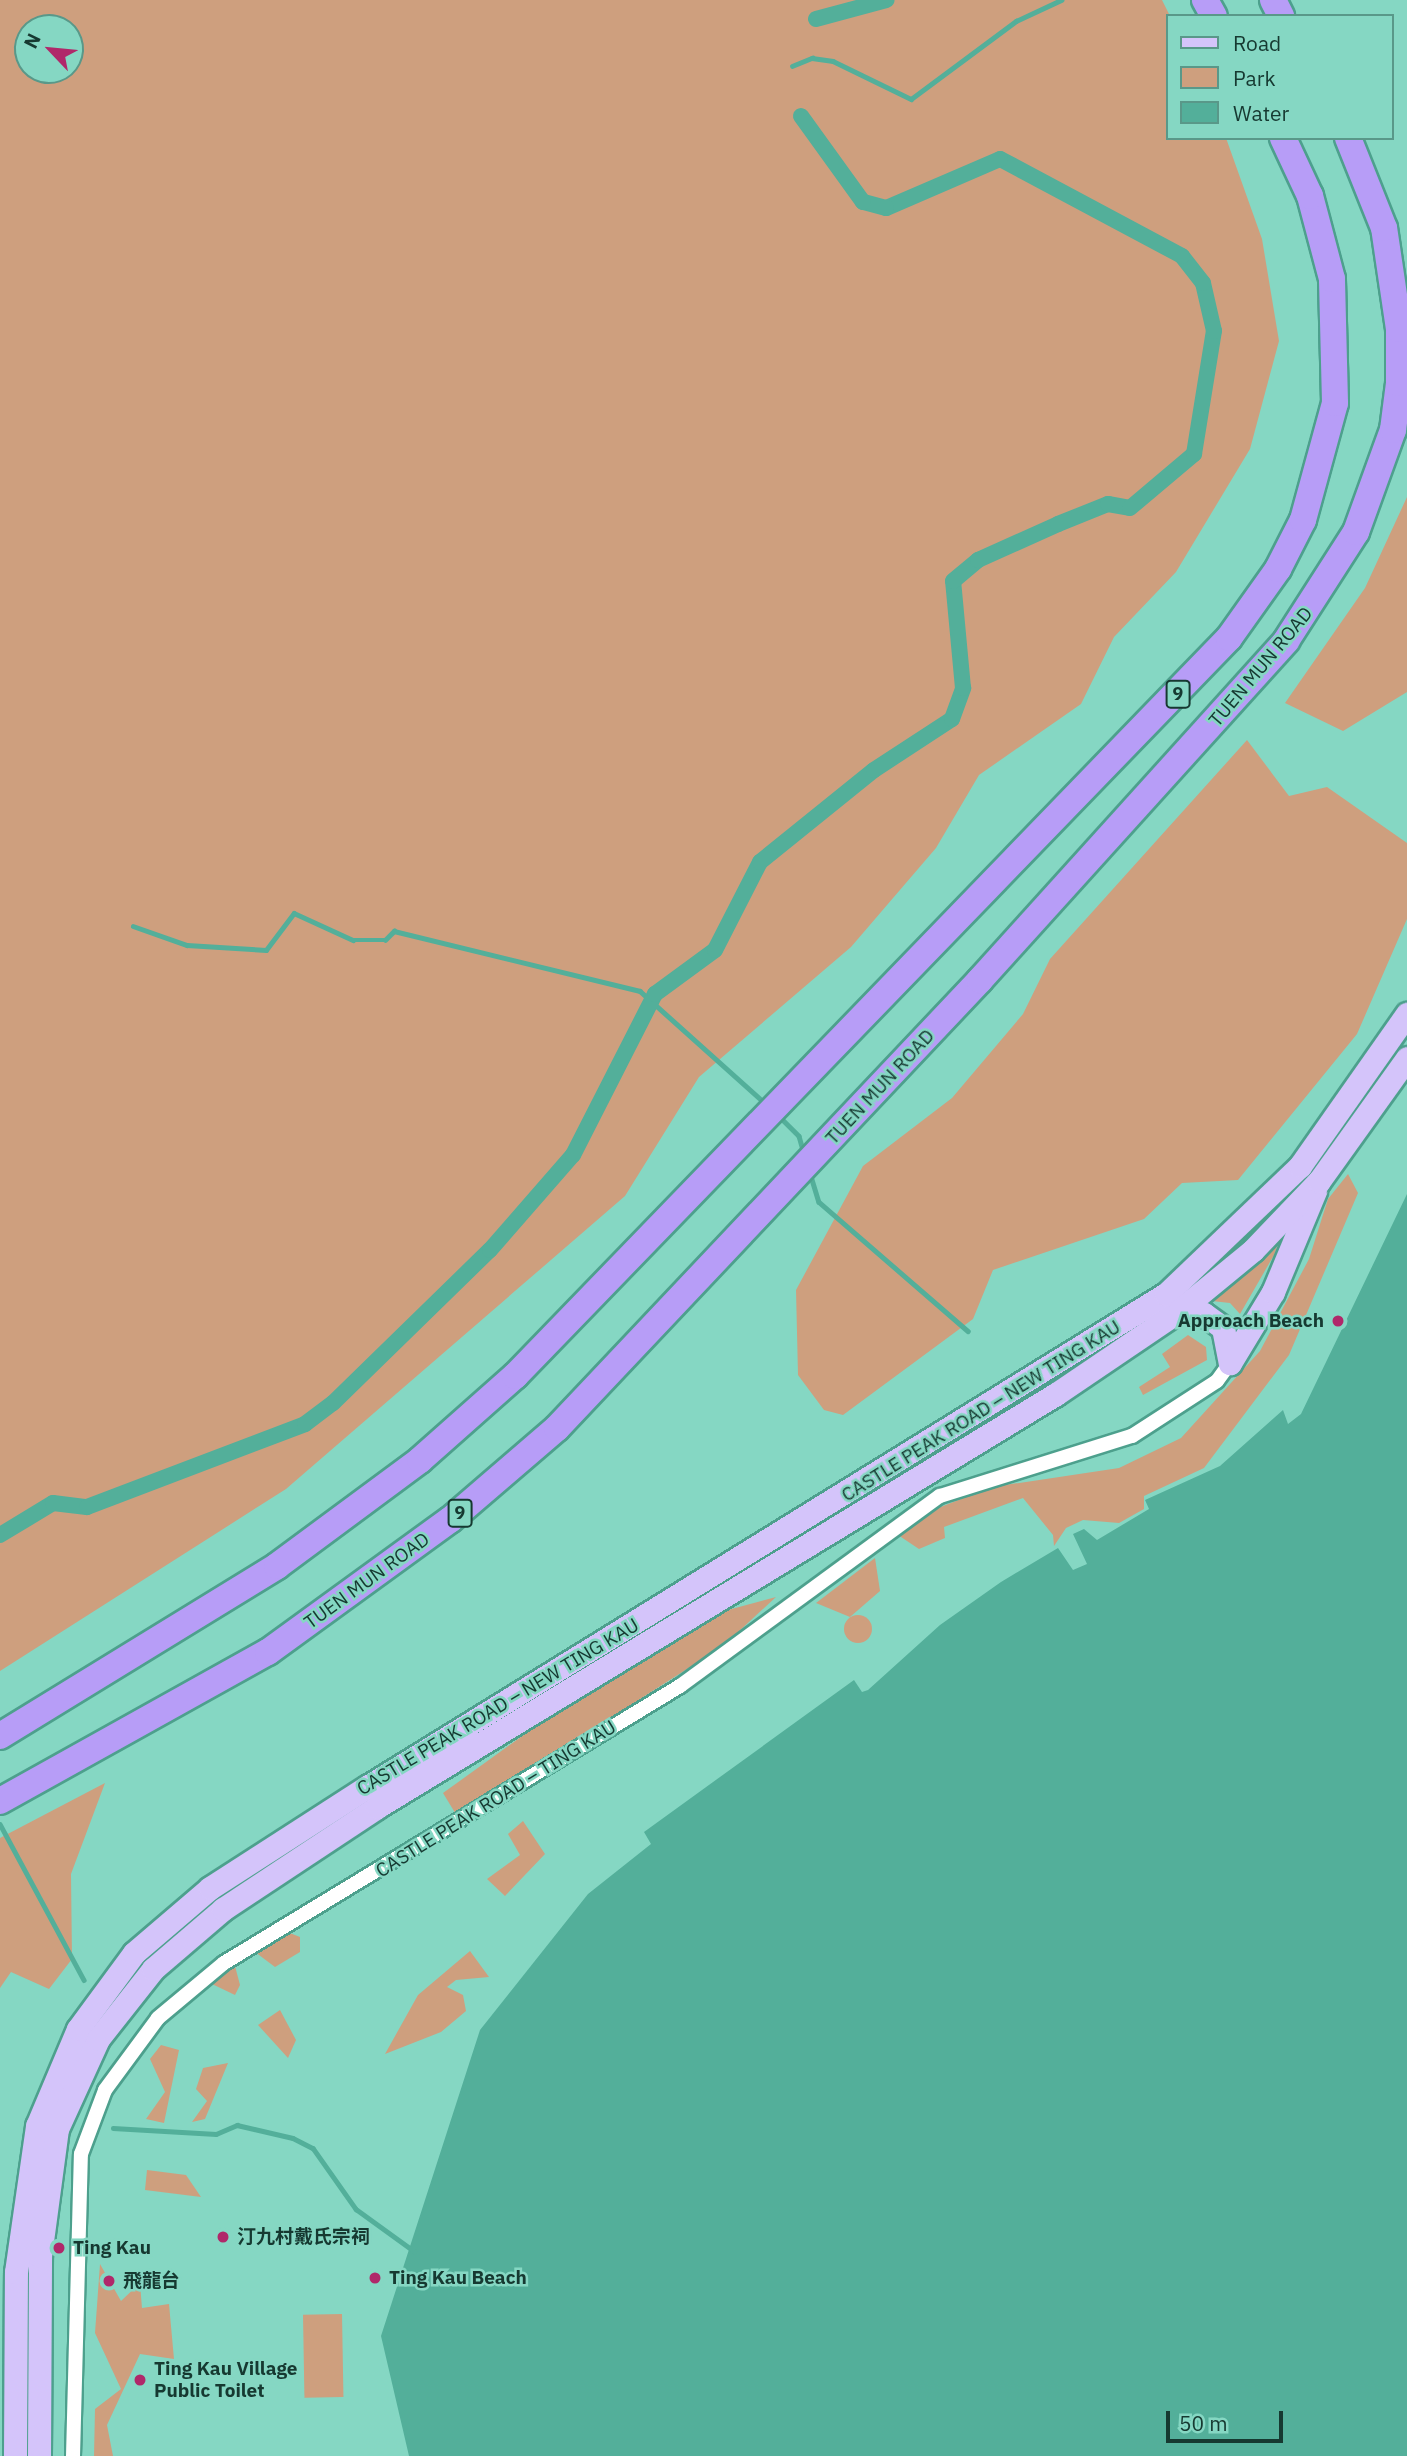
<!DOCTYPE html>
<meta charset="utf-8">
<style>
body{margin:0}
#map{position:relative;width:1407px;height:2456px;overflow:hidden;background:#85d7c3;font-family:"IBM Plex Sans","Noto Sans TC",sans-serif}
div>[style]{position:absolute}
.green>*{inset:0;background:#ce9f7e;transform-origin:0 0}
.round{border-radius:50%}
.water>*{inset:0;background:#53af9a}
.stream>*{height:4.5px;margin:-2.25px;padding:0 2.25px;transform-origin:2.25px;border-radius:2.25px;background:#53af9a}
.canal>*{height:16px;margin:-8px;padding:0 8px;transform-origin:8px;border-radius:8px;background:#53af9a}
.roads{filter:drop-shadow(2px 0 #4da08d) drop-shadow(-2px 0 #4da08d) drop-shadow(0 2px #4da08d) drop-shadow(0 -2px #4da08d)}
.minor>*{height:14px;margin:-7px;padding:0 7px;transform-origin:7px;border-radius:7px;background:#fff}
.primary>*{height:23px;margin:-11.5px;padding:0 11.5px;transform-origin:11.5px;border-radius:11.5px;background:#d4c4fa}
.motorway>*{height:26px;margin:-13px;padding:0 13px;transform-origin:13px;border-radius:13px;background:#b79df7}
.dots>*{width:19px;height:19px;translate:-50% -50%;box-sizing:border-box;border:4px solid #85d7c3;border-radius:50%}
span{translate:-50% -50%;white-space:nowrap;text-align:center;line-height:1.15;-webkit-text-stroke:5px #85d7c3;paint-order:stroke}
.shield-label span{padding:2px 5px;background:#85d7c3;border:2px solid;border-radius:5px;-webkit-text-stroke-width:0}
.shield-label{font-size:18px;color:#163931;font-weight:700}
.street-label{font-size:19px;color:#163931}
.poi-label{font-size:19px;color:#163931;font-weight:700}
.right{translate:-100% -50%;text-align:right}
.left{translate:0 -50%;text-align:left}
.legend{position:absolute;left:1166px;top:14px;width:228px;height:126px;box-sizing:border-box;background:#85d7c3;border:2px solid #599889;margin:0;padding:9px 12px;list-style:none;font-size:21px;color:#163931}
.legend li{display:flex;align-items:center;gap:14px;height:35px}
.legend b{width:35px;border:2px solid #599889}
.north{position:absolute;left:14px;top:14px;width:70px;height:70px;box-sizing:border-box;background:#85d7c3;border:2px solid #599889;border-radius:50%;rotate:296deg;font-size:19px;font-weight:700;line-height:28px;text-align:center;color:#163931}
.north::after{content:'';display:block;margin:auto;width:24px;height:32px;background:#b0286a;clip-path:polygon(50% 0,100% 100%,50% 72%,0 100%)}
.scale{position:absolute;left:1166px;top:2411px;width:117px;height:32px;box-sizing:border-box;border:4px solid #163931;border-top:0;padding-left:9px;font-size:21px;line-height:24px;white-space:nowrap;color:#163931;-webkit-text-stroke:5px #85d7c3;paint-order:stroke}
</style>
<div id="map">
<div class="green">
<i style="clip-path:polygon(evenodd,0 0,1162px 0,1170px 16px,1167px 138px,1226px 138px,1262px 239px,1279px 341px,1250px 449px,1176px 572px,1114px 637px,1081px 704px,979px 775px,936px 848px,851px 947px,699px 1077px,625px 1196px,286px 1489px,0 1671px,0 0,28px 28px,70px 28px,70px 70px,28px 70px,28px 28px)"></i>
<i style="clip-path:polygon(1407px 497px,1407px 692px,1343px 731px,1285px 703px,1365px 588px)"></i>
<i style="clip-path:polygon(1247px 740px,1289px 796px,1327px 787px,1407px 843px,1407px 919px,1357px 1034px,1238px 1180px,1182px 1183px,1144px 1219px,993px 1270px,973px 1319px,843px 1415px,824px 1410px,798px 1375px,796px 1290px,863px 1166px,952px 1098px,1023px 1014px,1050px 959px)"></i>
<i style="clip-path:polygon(1348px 1174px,1358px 1193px,1289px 1355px,1204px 1468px,1144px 1496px,1144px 1509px,1119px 1523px,1083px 1520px,1066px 1528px,1054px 1546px,1053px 1535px,1023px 1498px,944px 1527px,945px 1538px,919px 1549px,898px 1535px,938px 1508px,992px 1487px,1119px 1468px,1181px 1438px,1260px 1351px,1309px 1259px,1328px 1199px)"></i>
<i style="clip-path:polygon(1271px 1244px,1278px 1244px,1274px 1255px,1240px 1314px,1230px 1303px,1212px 1301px)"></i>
<i style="clip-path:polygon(1188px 1335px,1206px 1347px,1207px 1360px,1143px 1395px,1139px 1387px,1170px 1367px,1162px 1354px)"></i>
<i style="clip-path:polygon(875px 1558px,880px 1591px,850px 1617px,816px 1603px)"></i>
<i style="clip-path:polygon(776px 1597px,723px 1646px,457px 1816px,443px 1793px,539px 1724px,728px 1610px)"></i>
<i class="round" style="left:844px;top:1615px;width:28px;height:28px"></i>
<i style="clip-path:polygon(105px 1783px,71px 1874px,72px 1959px,49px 1989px,11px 1972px,0 1988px,0 1838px)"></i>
<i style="clip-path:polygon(523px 1821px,545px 1854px,505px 1896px,487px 1879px,520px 1855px,508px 1834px)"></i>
<i style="clip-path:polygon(272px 1926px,300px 1937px,300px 1952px,275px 1967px,255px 1952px)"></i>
<i style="clip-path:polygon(470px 1951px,489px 1977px,456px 1980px,447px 1987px,463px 1995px,466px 2011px,441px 2032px,385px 2054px,418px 1995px)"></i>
<i style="clip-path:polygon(235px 1966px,240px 1985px,235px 1995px,212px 1984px)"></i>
<i style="clip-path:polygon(280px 2010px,296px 2040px,288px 2058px,258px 2025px)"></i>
<i style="clip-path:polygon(161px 2045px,179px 2050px,164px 2123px,146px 2119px,165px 2092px,150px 2059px)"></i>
<i style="clip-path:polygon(228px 2063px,205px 2119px,192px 2122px,207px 2101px,196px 2089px,203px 2068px)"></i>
<i style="clip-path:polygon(147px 2170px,186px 2175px,201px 2197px,145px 2190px)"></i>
<i style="clip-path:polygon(100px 2264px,121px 2301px,140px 2283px,142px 2308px,169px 2304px,174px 2359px,140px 2354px,107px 2425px,113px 2456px,94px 2456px,95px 2409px,121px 2389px,95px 2333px)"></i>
<i style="left:342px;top:2314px;width:83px;height:39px;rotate:89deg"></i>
</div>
<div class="water">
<i style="clip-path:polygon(1407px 1194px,1407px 2456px,409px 2456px,381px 2336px,480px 2030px,588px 1894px,651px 1844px,644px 1832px,854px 1680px,862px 1692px,868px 1690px,940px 1625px,1001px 1582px,1058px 1548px,1073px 1570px,1087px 1564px,1073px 1534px,1084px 1529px,1097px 1540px,1149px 1509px,1145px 1500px,1220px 1466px,1283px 1410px,1288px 1424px,1301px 1414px)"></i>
</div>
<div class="stream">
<i style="left:792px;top:66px;width:22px;rotate:-22deg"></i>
<i style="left:812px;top:58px;width:21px;rotate:8deg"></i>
<i style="left:833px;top:61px;width:87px;rotate:26deg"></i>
<i style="left:911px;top:99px;width:131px;rotate:-36.6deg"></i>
<i style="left:1016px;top:21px;width:50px;rotate:-25deg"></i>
<i style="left:133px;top:926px;width:57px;rotate:19.4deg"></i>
<i style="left:187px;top:945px;width:79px;rotate:3.6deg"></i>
<i style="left:266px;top:950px;width:46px;rotate:-52.9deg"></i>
<i style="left:294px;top:913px;width:65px;rotate:24.6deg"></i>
<i style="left:353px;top:940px;width:32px"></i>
<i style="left:385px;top:940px;width:13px;rotate:-45deg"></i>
<i style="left:394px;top:931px;width:253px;rotate:13.7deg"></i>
<i style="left:640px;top:991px;width:168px;rotate:41.9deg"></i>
<i style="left:779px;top:1116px;width:28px;rotate:45deg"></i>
<i style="left:799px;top:1136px;width:19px;rotate:74deg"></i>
<i style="left:810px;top:1173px;width:30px;rotate:73deg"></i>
<i style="left:819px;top:1202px;width:197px;rotate:40.9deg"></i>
<i style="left:0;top:1824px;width:177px;rotate:61.7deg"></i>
<i style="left:113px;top:2128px;width:103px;rotate:3.3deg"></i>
<i style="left:216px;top:2134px;width:23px;rotate:-23deg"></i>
<i style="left:237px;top:2125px;width:57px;rotate:13.1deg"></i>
<i style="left:293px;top:2138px;width:22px;rotate:27deg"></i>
<i style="left:313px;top:2148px;width:75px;rotate:54.8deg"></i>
<i style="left:356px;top:2209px;width:72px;rotate:35.9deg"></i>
</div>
<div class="canal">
<i style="left:816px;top:19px;width:73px;rotate:-15deg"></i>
<i style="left:0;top:1535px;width:62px;rotate:-31.1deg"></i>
<i style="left:53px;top:1503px;width:34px;rotate:7deg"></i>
<i style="left:87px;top:1507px;width:233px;rotate:-20.8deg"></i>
<i style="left:305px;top:1424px;width:35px;rotate:-37deg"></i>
<i style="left:333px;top:1403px;width:219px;rotate:-44.3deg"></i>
<i style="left:490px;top:1250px;width:126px;rotate:-48.9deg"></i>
<i style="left:573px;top:1155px;width:181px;rotate:-63deg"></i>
<i style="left:655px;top:994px;width:74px;rotate:-36.3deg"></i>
<i style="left:715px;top:950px;width:99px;rotate:-62.9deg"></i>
<i style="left:760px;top:862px;width:146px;rotate:-38.9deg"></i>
<i style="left:874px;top:770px;width:93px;rotate:-33.2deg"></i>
<i style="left:952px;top:719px;width:33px;rotate:-70deg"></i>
<i style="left:963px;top:688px;width:107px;rotate:-95.3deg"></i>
<i style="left:953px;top:581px;width:33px;rotate:-40deg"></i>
<i style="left:978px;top:560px;width:88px;rotate:-24.2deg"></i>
<i style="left:1058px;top:524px;width:54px;rotate:-21.8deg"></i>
<i style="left:1108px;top:504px;width:22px;rotate:10deg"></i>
<i style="left:1130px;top:508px;width:84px;rotate:-40.2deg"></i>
<i style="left:1194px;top:454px;width:125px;rotate:-80.8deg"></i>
<i style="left:1214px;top:331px;width:49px;rotate:-102.9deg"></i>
<i style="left:1203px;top:283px;width:34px;rotate:-128deg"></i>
<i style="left:1182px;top:256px;width:206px;rotate:-151.9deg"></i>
<i style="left:1000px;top:159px;width:124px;rotate:156.7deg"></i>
<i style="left:886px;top:208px;width:24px;rotate:-165deg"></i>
<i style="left:863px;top:202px;width:106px;rotate:-125.8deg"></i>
</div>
<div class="roads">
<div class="minor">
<i style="left:73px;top:2456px;width:302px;rotate:-88.5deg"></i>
<i style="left:81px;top:2154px;width:68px;rotate:-69.4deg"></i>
<i style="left:105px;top:2090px;width:89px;rotate:-53.6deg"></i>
<i style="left:158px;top:2018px;width:86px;rotate:-39.8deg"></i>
<i style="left:224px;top:1963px;width:534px;rotate:-31.28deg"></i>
<i style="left:680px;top:1686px;width:322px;rotate:-36.2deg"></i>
<i style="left:940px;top:1496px;width:201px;rotate:-17.4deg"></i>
<i style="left:1132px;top:1436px;width:101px;rotate:-32.9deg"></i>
<i style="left:1217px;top:1381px;width:22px;rotate:-54deg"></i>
</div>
<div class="primary">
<i style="left:1180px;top:1310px;width:24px;rotate:9deg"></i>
<i style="left:1204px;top:1314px;width:24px;rotate:36deg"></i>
<i style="left:1223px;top:1328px;width:36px;rotate:79deg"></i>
<i style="left:1230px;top:1363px;width:83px;rotate:-58.8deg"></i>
<i style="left:1273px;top:1292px;width:109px;rotate:-67.4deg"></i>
<i style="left:15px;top:2456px;width:184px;rotate:-89.7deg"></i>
<i style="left:16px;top:2272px;width:148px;rotate:-81.8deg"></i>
<i style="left:37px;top:2126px;width:105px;rotate:-67.1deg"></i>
<i style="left:78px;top:2029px;width:94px;rotate:-53.6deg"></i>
<i style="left:134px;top:1953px;width:100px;rotate:-40.5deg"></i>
<i style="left:210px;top:1888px;width:187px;rotate:-32.8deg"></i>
<i style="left:367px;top:1787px;width:939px;rotate:-31.68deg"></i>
<i style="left:1166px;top:1294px;width:185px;rotate:-43.7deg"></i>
<i style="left:1300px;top:1166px;width:186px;rotate:-54.9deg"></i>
<i style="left:39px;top:2456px;width:200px;rotate:-89.7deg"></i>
<i style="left:40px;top:2256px;width:128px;rotate:-82.4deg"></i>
<i style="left:57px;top:2129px;width:99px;rotate:-65.5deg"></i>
<i style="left:98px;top:2039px;width:89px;rotate:-51.8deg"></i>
<i style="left:153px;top:1969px;width:92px;rotate:-40.6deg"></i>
<i style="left:223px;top:1909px;width:185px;rotate:-33.5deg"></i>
<i style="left:377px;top:1807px;width:795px;rotate:-31.31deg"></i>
<i style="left:1056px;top:1394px;width:150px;rotate:-34.1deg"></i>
<i style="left:1180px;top:1310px;width:94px;rotate:-39.4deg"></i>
<i style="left:1253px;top:1250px;width:95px;rotate:-46.3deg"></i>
<i style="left:1319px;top:1181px;width:151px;rotate:-54.4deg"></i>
</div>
<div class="motorway">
<i style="left:1205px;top:0;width:18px;rotate:61deg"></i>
<i style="left:1273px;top:0;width:18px;rotate:63deg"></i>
<i style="left:0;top:1736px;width:325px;rotate:-31.5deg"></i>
<i style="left:277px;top:1566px;width:178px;rotate:-36.5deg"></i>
<i style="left:420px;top:1460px;width:127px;rotate:-41.5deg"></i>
<i style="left:515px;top:1376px;width:1027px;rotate:-45.95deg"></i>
<i style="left:1229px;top:638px;width:85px;rotate:-54.6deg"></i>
<i style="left:1278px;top:569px;width:55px;rotate:-63deg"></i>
<i style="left:1303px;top:520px;width:121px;rotate:-74.7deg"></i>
<i style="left:1335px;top:403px;width:124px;rotate:-91.4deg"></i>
<i style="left:1332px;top:279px;width:86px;rotate:-104.8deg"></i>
<i style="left:1310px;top:196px;width:64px;rotate:-115deg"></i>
<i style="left:0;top:1801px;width:307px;rotate:-29.1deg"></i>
<i style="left:268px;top:1652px;width:225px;rotate:-36deg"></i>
<i style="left:450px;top:1520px;width:141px;rotate:-40.7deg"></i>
<i style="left:557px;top:1428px;width:616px;rotate:-46.64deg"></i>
<i style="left:980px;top:980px;width:457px;rotate:-47.9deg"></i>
<i style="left:1286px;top:641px;width:130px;rotate:-57.3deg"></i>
<i style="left:1356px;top:532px;width:109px;rotate:-70.1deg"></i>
<i style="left:1393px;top:430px;width:47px;rotate:-82.7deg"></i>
<i style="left:1399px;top:383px;width:54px;rotate:-90deg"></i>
<i style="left:1399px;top:329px;width:102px;rotate:-98.4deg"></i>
<i style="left:1384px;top:228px;width:97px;rotate:-111.8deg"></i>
</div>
</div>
<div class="dots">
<i style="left:1338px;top:1321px;background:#b0286a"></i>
<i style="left:223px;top:2237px;background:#b0286a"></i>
<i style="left:59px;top:2248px;background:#b0286a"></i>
<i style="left:375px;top:2278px;background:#b0286a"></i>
<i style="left:109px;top:2281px;background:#b0286a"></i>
<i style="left:140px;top:2380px;background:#b0286a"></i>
</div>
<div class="shield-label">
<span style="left:1178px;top:694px">9</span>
<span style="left:460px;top:1513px">9</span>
</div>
<div class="street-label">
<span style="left:1261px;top:667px;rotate:-50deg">TUEN MUN ROAD</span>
<span style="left:880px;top:1087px;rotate:-47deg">TUEN MUN ROAD</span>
<span style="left:981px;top:1411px;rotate:-32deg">CASTLE PEAK ROAD – NEW TING KAU</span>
<span style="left:367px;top:1581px;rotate:-36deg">TUEN MUN ROAD</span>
<span style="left:498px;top:1707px;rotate:-31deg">CASTLE PEAK ROAD – NEW TING KAU</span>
<span style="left:496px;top:1799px;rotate:-32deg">CASTLE PEAK ROAD – TING KAU</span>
</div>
<div class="poi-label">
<span class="right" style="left:1324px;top:1321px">Approach Beach</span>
<span class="left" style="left:237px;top:2237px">汀九村戴氏宗祠</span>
<span class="left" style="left:73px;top:2248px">Ting Kau</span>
<span class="left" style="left:389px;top:2278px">Ting Kau Beach</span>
<span class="left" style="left:123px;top:2281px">飛龍台</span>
<span class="left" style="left:154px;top:2380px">Ting Kau Village<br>Public Toilet</span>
</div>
<ul class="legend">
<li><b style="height:9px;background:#d4c4fa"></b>Road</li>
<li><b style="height:19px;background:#ce9f7e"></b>Park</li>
<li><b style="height:19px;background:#53af9a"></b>Water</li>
</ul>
<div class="north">N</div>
<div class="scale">50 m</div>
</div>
